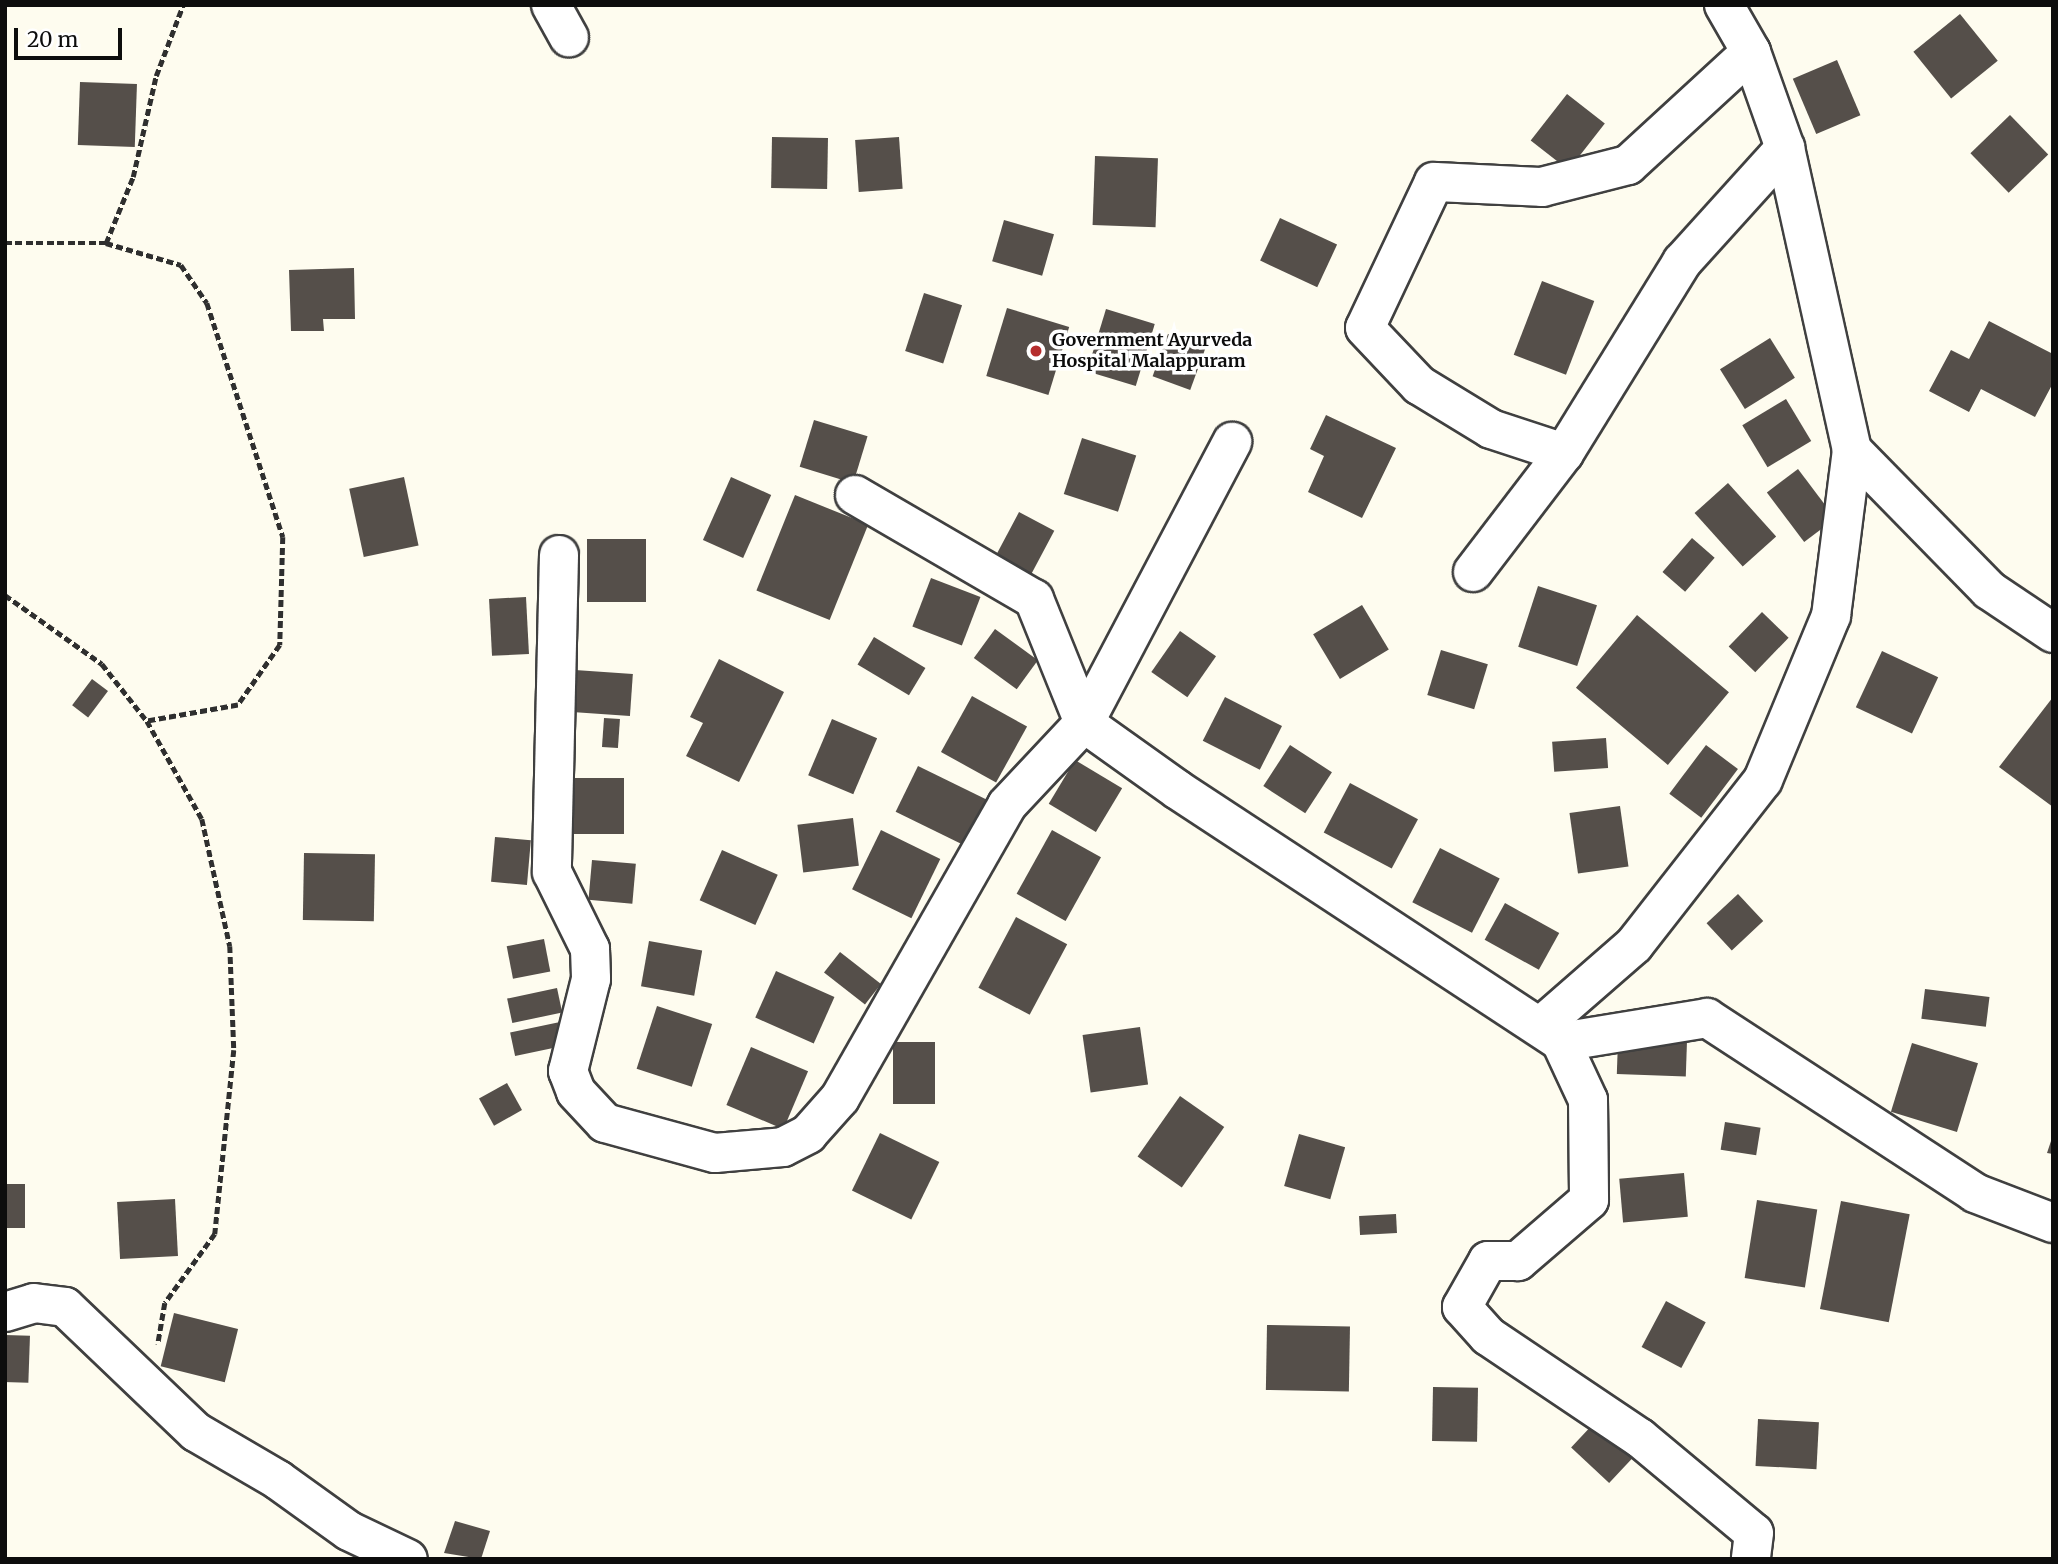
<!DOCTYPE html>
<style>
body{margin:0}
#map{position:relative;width:2058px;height:1564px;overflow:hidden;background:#fefcef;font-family:Merriweather,serif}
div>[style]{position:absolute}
.building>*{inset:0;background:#554f4a;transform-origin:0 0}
.path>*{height:4.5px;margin-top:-2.25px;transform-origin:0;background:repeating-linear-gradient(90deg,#2f2f2f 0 7px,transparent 0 10.5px)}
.roads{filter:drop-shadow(2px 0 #404040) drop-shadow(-2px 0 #404040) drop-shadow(0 2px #404040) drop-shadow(0 -2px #404040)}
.minor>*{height:38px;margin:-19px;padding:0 19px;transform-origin:19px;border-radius:19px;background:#fff}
.dots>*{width:19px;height:19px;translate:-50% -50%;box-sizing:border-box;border:4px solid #fff;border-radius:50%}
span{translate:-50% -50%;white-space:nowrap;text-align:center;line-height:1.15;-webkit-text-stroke:7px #fff;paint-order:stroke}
.poi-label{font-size:18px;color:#0d0d0d;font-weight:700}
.left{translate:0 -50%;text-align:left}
.frame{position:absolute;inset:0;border:7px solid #0d0d0d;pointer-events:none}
.scale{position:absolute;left:14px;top:28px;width:108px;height:32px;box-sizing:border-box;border:4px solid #0d0d0d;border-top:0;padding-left:9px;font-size:21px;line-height:24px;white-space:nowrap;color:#0d0d0d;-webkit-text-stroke:5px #fff;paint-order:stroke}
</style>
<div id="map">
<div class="building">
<i style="left:1960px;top:14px;width:60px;height:60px;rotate:51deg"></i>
<i style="left:1837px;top:60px;width:60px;height:48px;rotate:67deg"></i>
<i style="left:80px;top:82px;width:57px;height:63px;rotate:2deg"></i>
<i style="left:1567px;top:94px;width:48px;height:59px;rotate:38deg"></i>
<i style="left:2010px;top:115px;width:55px;height:55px;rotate:46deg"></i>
<i style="left:772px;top:137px;width:56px;height:51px;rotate:1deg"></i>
<i style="left:899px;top:137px;width:52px;height:44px;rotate:86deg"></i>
<i style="left:1095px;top:156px;width:63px;height:69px;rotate:2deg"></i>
<i style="left:1280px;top:218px;width:63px;height:47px;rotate:25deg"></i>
<i style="left:1004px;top:220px;width:52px;height:43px;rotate:16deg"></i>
<i style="clip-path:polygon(354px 268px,355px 319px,323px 319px,324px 331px,291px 331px,289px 270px)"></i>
<i style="left:1542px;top:281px;width:56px;height:79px;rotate:21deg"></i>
<i style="left:924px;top:293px;width:40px;height:61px;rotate:18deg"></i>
<i style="left:1007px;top:308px;width:65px;height:71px;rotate:17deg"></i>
<i style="left:1106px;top:309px;width:51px;height:65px;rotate:17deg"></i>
<i style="clip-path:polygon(1989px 321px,2053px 354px,2053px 383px,2035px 417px,1981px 389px,1969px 412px,1929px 391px,1951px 350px,1969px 359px)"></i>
<i style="left:1168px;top:334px;width:40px;height:45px;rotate:20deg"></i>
<i style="left:1770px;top:338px;width:47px;height:59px;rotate:58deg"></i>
<i style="left:1786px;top:399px;width:49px;height:51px;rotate:59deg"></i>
<i style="clip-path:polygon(1326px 415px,1396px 448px,1362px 518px,1308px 492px,1324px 456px,1310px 449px)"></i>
<i style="left:814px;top:420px;width:56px;height:49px;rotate:17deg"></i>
<i style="left:1082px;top:438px;width:57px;height:59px;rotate:18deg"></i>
<i style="left:1798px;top:469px;width:62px;height:39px;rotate:53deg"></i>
<i style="left:404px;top:477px;width:70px;height:56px;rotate:78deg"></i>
<i style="left:731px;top:477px;width:44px;height:69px;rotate:24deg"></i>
<i style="left:1728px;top:483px;width:72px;height:45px;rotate:48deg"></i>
<i style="left:795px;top:495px;width:79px;height:103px;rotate:22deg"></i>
<i style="left:1019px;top:512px;width:40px;height:60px;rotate:28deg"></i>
<i style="left:1692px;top:538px;width:30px;height:45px;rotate:41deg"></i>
<i style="left:587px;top:539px;width:59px;height:63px"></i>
<i style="left:931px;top:578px;width:53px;height:52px;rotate:21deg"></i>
<i style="left:1538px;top:586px;width:62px;height:64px;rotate:18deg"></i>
<i style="left:526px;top:597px;width:57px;height:37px;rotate:87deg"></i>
<i style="left:1362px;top:605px;width:52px;height:57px;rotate:59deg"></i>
<i style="left:1762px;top:612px;width:37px;height:48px;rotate:44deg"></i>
<i style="left:1637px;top:615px;width:120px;height:95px;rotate:40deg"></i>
<i style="left:995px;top:629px;width:53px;height:36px;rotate:36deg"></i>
<i style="left:1180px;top:631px;width:44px;height:50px;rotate:35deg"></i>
<i style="left:874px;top:637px;width:60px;height:32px;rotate:31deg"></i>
<i style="left:1441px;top:650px;width:49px;height:47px;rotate:17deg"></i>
<i style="left:1882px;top:651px;width:62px;height:62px;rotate:25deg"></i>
<i style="clip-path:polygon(719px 659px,784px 692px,739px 782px,686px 756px,703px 723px,690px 717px)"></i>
<i style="left:575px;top:670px;width:58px;height:42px;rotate:4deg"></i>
<i style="left:92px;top:679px;width:20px;height:33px;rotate:37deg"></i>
<i style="left:972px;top:696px;width:63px;height:64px;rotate:29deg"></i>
<i style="left:1225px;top:697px;width:64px;height:49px;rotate:27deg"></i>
<i style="clip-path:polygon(2053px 697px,2053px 807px,1999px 767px)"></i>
<i style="left:604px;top:718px;width:16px;height:29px;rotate:4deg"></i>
<i style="left:832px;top:719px;width:49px;height:61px;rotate:23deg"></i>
<i style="left:1606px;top:738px;width:30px;height:54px;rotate:86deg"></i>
<i style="left:1290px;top:745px;width:50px;height:49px;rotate:33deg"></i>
<i style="left:1706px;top:745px;width:40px;height:61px;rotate:37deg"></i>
<i style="left:1075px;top:760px;width:55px;height:51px;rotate:31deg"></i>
<i style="left:918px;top:766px;width:79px;height:51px;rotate:26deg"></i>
<i style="left:573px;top:778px;width:51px;height:56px"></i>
<i style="left:1350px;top:783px;width:77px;height:56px;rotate:28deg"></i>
<i style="left:1620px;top:806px;width:61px;height:51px;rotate:82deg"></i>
<i style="left:853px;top:818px;width:48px;height:56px;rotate:83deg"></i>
<i style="left:881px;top:830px;width:66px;height:66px;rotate:26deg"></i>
<i style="left:1052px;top:830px;width:56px;height:73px;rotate:29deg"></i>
<i style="left:495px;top:837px;width:36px;height:45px;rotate:5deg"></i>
<i style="left:1440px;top:848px;width:67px;height:61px;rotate:27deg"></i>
<i style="left:722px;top:850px;width:61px;height:55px;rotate:24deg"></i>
<i style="left:304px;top:853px;width:71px;height:67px;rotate:1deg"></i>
<i style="left:592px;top:860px;width:44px;height:40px;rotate:5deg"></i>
<i style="left:1738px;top:894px;width:37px;height:43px;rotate:47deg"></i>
<i style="left:1505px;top:903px;width:62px;height:42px;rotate:29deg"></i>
<i style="left:1016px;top:917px;width:58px;height:80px;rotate:28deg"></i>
<i style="left:544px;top:939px;width:33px;height:38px;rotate:79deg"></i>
<i style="left:649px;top:941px;width:54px;height:46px;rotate:10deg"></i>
<i style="left:840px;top:952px;width:52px;height:26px;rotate:38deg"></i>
<i style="left:776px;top:971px;width:64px;height:51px;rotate:24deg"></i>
<i style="left:557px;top:988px;width:25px;height:51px;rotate:78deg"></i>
<i style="left:1925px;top:989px;width:65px;height:30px;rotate:7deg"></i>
<i style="left:657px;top:1006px;width:58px;height:66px;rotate:18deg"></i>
<i style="left:560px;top:1022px;width:24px;height:51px;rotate:78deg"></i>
<i style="left:1140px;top:1027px;width:58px;height:58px;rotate:82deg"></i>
<i style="left:1618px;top:1040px;width:69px;height:34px;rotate:2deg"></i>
<i style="left:893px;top:1042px;width:42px;height:62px"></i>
<i style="left:1912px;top:1043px;width:69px;height:72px;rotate:17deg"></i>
<i style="left:751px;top:1047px;width:62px;height:63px;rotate:23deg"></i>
<i style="left:507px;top:1083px;width:31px;height:32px;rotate:61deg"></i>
<i style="left:1180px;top:1096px;width:54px;height:74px;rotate:35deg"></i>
<i style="left:1725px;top:1122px;width:36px;height:28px;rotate:9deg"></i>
<i style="left:880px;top:1133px;width:66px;height:64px;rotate:26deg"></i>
<i style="left:1299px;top:1134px;width:48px;height:54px;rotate:16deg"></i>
<i style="clip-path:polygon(2053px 1135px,2053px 1154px,2047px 1153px)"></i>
<i style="left:1684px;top:1173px;width:44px;height:65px;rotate:85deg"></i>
<i style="left:5px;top:1184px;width:20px;height:44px"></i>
<i style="left:175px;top:1199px;width:57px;height:58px;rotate:87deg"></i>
<i style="left:1757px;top:1200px;width:61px;height:79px;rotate:9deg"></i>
<i style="left:1841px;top:1201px;width:70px;height:110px;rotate:11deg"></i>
<i style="left:1396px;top:1214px;width:19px;height:37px;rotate:87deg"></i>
<i style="left:1666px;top:1301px;width:45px;height:52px;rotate:28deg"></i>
<i style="left:174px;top:1313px;width:66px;height:55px;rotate:14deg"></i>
<i style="left:1267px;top:1325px;width:83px;height:65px;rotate:1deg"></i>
<i style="left:5px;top:1335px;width:25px;height:47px;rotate:2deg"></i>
<i style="left:1433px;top:1387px;width:45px;height:54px;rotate:1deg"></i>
<i style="left:1758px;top:1419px;width:61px;height:47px;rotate:3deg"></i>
<i style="left:1595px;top:1422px;width:52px;height:35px;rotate:43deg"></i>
<i style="clip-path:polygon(455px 1521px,490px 1531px,481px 1559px,444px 1553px)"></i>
</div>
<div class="path">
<i style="left:5px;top:243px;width:101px"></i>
<i style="left:106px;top:243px;width:71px;rotate:-67.8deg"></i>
<i style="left:133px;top:177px;width:104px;rotate:-77.2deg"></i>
<i style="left:156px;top:76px;width:76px;rotate:-69.2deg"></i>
<i style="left:106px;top:243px;width:78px;rotate:16.3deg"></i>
<i style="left:181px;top:265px;width:46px;rotate:55.6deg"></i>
<i style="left:207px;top:303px;width:246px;rotate:72deg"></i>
<i style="left:283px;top:537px;width:108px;rotate:91.6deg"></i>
<i style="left:280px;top:645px;width:73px;rotate:125deg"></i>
<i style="left:238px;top:705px;width:92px;rotate:170deg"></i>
<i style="left:5px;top:595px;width:119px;rotate:35.4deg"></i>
<i style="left:102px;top:664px;width:73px;rotate:51.7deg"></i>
<i style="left:147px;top:721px;width:112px;rotate:60.7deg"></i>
<i style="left:202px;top:819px;width:130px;rotate:77.6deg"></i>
<i style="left:230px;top:946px;width:104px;rotate:87.8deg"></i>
<i style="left:234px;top:1050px;width:185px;rotate:95.9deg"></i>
<i style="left:215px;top:1234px;width:85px;rotate:125.9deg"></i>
<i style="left:165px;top:1303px;width:42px;rotate:99.7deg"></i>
</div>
<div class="roads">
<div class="minor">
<i style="left:551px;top:5px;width:37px;rotate:61deg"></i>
<i style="left:1724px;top:5px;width:54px;rotate:60.1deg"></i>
<i style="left:1751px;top:52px;width:102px;rotate:70.5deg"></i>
<i style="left:1785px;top:148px;width:309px;rotate:77.5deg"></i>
<i style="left:1852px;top:450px;width:196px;rotate:45.6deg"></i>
<i style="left:1989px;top:590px;width:77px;rotate:33.9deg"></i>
<i style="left:1751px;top:52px;width:167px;rotate:137.4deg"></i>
<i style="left:1628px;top:165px;width:89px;rotate:165.7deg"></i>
<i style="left:1542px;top:187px;width:108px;rotate:-177.3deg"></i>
<i style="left:1434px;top:182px;width:161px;rotate:115.3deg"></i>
<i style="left:1365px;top:328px;width:79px;rotate:46.5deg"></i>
<i style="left:1419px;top:385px;width:84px;rotate:31.4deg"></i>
<i style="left:1491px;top:429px;width:77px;rotate:18.2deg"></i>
<i style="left:1564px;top:453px;width:225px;rotate:-58.3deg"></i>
<i style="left:1682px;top:262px;width:154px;rotate:-47.9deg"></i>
<i style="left:855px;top:495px;width:207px;rotate:30.2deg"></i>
<i style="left:1034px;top:599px;width:134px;rotate:68deg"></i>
<i style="left:559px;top:555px;width:317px;rotate:91.3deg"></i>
<i style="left:552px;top:872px;width:86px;rotate:63.7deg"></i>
<i style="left:590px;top:949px;width:30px;rotate:88deg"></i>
<i style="left:591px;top:979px;width:95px;rotate:104deg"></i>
<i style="left:568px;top:1071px;width:22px;rotate:69deg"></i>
<i style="left:576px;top:1092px;width:42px;rotate:46.9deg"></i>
<i style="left:605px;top:1123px;width:114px;rotate:15.3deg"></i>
<i style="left:715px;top:1153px;width:68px;rotate:-5deg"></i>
<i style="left:783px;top:1147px;width:28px;rotate:-27deg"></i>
<i style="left:808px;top:1134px;width:48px;rotate:-48.4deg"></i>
<i style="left:840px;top:1098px;width:337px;rotate:-60.3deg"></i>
<i style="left:1007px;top:805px;width:112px;rotate:-46.8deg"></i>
<i style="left:1084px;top:723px;width:115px;rotate:35.5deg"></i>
<i style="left:1178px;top:790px;width:458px;rotate:33.3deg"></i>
<i style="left:1561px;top:1042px;width:64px;rotate:65deg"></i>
<i style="left:1588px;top:1100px;width:100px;rotate:89.4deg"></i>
<i style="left:1589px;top:1200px;width:94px;rotate:139.3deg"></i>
<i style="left:1518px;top:1261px;width:30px;rotate:180deg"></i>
<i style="left:1488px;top:1261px;width:53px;rotate:119.5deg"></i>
<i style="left:1462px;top:1307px;width:39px;rotate:48deg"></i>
<i style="left:1488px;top:1336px;width:183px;rotate:33.9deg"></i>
<i style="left:1640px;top:1438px;width:148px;rotate:39.8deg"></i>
<i style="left:1754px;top:1533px;width:26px;rotate:97deg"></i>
<i style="left:1473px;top:572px;width:150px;rotate:-52.6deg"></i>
<i style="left:1084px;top:723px;width:318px;rotate:-62.2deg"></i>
<i style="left:1540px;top:1027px;width:125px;rotate:-41.1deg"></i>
<i style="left:1634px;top:945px;width:209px;rotate:-52deg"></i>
<i style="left:1763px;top:780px;width:178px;rotate:-67.5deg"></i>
<i style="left:1831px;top:616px;width:167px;rotate:-82.8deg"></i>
<i style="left:1561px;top:1042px;width:148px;rotate:-9.3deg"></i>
<i style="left:1707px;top:1018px;width:320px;rotate:33.1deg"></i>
<i style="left:1975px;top:1193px;width:84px;rotate:21deg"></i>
<i style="left:5px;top:1312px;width:30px;rotate:-17deg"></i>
<i style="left:34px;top:1303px;width:31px;rotate:7deg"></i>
<i style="left:65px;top:1307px;width:181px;rotate:43.7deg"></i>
<i style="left:196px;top:1432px;width:95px;rotate:30.3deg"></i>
<i style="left:278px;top:1480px;width:87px;rotate:35.7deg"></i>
<i style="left:349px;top:1531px;width:65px;rotate:25.4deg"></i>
</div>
</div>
<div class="dots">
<i style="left:1036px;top:351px;background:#b52d2d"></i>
</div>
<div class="poi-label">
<span class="left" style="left:1052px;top:351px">Government Ayurveda<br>Hospital Malappuram</span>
</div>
<div class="frame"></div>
<div class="scale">20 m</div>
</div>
